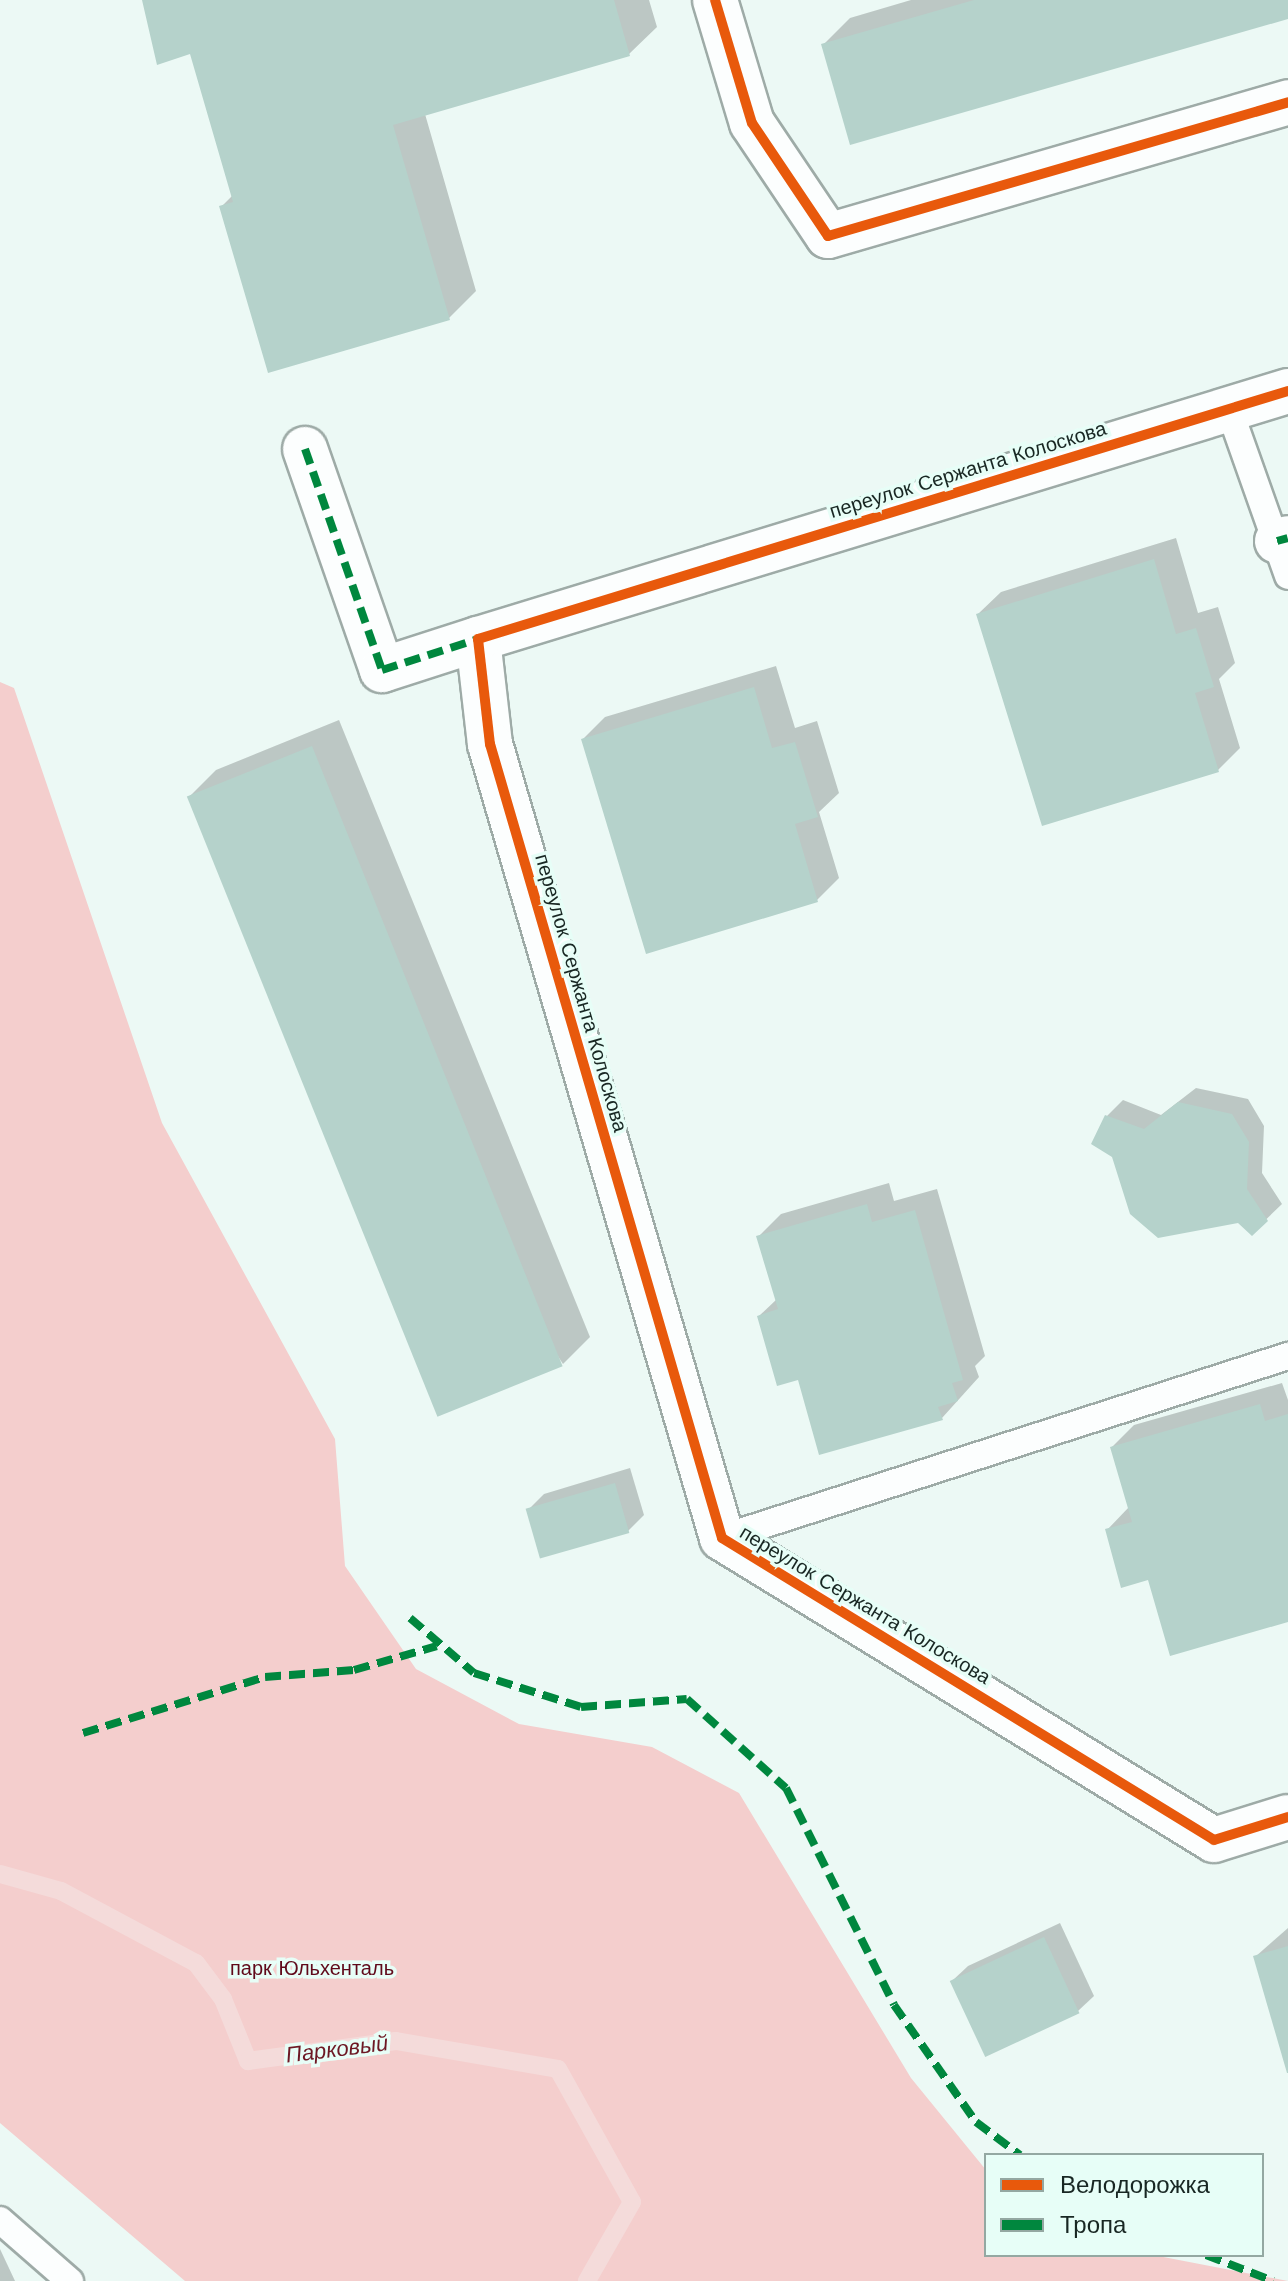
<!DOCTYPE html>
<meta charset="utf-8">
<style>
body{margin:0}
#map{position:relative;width:1288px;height:2281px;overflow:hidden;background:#ecf9f5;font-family:"Work Sans",sans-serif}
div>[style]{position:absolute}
.forest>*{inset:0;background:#f4cecd}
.shadow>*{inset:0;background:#0003}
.stream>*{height:18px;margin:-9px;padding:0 9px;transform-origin:9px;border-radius:9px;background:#f4dbda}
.building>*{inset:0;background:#b5d2cb;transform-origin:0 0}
.roads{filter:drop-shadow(2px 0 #9eaba7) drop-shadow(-2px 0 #9eaba7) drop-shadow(0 2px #9eaba7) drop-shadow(0 -2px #9eaba7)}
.service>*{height:26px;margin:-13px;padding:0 13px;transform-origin:13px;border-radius:13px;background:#fcfefe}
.minor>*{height:44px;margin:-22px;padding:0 22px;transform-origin:22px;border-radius:22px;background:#fcfefe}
.quiet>*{height:8px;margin-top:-4px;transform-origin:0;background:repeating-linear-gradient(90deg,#00873e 0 16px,transparent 0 24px)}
.cycleway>*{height:10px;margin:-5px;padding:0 5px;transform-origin:5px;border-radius:5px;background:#e8590c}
span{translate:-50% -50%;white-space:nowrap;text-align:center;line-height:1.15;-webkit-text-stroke:7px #e7fef7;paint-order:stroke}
.street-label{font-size:20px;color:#182723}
.park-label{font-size:20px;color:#60091a}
.water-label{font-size:22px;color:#6d1824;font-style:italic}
.legend{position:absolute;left:984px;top:2153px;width:280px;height:104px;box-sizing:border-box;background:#e7fef7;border:2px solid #94a8a2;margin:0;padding:10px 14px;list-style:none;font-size:24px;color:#182723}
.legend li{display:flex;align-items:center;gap:16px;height:40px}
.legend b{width:40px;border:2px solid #94a8a2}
</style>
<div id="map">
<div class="forest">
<i style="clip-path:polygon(0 682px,14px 688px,162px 1123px,335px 1439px,345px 1566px,416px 1669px,519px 1724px,652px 1747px,739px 1793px,911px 2078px,986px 2170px,986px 2255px,1153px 2255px,1288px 2281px,185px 2281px,0 2123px)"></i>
</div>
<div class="shadow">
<i style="clip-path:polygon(144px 0,649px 0,657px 27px,629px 54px,425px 114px,476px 291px,449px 318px,221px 207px,233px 195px,191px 52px)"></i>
<i style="clip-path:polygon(911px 0,1288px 0,1288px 17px,823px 45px,850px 18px)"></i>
<i style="clip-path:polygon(1176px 538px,1198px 613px,1218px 607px,1235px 663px,1219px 679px,1240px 748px,1218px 770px,978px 614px,1001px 592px)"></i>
<i style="clip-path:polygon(776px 666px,795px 728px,817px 721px,839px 793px,819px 812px,839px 878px,817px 900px,583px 739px,605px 717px)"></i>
<i style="clip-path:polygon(339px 720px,590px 1337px,563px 1364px,189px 797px,216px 770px)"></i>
<i style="clip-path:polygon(1196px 1088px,1248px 1099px,1264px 1126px,1262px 1173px,1282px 1204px,1252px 1233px,1107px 1116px,1123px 1100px,1161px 1115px)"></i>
<i style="clip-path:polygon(889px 1183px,894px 1201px,937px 1189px,985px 1356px,975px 1366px,979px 1377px,942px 1418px,799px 1377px,759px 1316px,777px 1299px,759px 1236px,781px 1214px)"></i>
<i style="clip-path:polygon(1282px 1383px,1288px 1400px,1288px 1620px,1150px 1578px,1107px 1530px,1129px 1507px,1112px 1447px,1134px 1425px)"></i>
<i style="clip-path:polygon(630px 1468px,644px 1515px,628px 1531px,529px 1509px,544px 1494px)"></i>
<i style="clip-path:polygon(1060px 1923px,1094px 1996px,1078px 2011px,952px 1981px,968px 1966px)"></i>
<i style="clip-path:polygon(1288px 1928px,1288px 2069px,1255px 1957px)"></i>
<i style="clip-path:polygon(0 2249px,15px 2281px,0 2281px)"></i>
</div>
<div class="stream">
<i style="left:0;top:1874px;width:63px;rotate:15.6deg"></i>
<i style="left:61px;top:1891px;width:153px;rotate:28.1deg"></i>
<i style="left:196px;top:1963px;width:45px;rotate:53.1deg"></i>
<i style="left:223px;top:1999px;width:67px;rotate:68deg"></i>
<i style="left:248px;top:2061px;width:149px;rotate:-7.7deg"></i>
<i style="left:396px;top:2041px;width:164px;rotate:9.8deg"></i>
<i style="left:558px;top:2069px;width:152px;rotate:60.9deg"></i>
<i style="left:632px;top:2202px;width:91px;rotate:119.7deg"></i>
</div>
<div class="building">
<i style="clip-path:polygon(142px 0,614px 0,630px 56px,393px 125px,450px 320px,268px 373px,219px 206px,233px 202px,190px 54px,157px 65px)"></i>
<i style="clip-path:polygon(974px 0,1288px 0,1288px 19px,850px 145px,821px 44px)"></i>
<i style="clip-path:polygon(1154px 559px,1176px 634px,1196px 628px,1214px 687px,1195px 693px,1219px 772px,1042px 826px,976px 614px)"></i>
<i style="clip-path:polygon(754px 687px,772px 748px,795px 742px,818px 817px,795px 824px,818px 902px,646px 954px,581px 739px)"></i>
<i style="left:312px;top:746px;width:669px;height:135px;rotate:68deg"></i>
<i style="clip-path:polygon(1178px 1102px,1232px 1114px,1249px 1142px,1247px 1189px,1268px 1221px,1252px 1236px,1238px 1223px,1158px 1238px,1130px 1214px,1112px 1157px,1091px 1144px,1105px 1115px,1144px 1129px)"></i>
<i style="clip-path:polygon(867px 1204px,872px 1222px,915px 1210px,963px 1380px,952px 1383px,958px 1401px,938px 1407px,943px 1420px,819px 1455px,798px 1380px,777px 1386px,757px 1316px,778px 1309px,756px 1236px)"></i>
<i style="clip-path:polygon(1260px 1404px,1265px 1421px,1288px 1414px,1288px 1622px,1170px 1656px,1148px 1580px,1121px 1588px,1105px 1529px,1132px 1522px,1110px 1447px)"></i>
<i style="left:615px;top:1483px;width:52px;height:93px;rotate:74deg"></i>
<i style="left:1044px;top:1937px;width:84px;height:104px;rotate:65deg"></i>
<i style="clip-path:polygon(1288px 1946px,1288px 2073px,1287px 2073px,1253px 1956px)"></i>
</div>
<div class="roads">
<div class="service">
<i style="left:1229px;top:409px;width:177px;rotate:70.5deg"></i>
<i style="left:722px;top:1538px;width:595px;rotate:-17.83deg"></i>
<i style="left:0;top:2220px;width:93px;rotate:41.1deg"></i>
</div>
<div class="minor">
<i style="left:715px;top:0;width:128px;rotate:73.3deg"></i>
<i style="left:752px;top:123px;width:136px;rotate:56.1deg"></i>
<i style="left:828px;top:236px;width:479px;rotate:-16.2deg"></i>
<i style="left:1288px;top:391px;width:847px;rotate:162.98deg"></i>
<i style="left:478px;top:639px;width:106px;rotate:83.5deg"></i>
<i style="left:490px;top:744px;width:827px;rotate:73.71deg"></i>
<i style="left:722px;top:1538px;width:577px;rotate:31.54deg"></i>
<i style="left:1214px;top:1840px;width:77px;rotate:-17.3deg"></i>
<i style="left:305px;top:449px;width:234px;rotate:70.8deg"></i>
<i style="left:382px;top:670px;width:101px;rotate:-17.9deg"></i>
<i style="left:1277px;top:541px;width:11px;rotate:-15deg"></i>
</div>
</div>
<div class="quiet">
<i style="left:305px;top:449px;width:234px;rotate:70.8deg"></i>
<i style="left:382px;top:670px;width:101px;rotate:-17.9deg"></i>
<i style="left:1277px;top:541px;width:11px;rotate:-15deg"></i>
<i style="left:410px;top:1618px;width:84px;rotate:40.7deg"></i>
<i style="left:474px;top:1673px;width:112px;rotate:17.6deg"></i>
<i style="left:581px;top:1707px;width:106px;rotate:-4.3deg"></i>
<i style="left:687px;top:1699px;width:133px;rotate:42deg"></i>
<i style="left:786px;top:1788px;width:242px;rotate:63.5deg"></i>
<i style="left:894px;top:2005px;width:143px;rotate:55deg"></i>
<i style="left:976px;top:2122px;width:55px;rotate:36.9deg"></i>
<i style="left:83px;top:1733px;width:190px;rotate:-17.1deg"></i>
<i style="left:265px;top:1677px;width:89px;rotate:-4.5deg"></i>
<i style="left:354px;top:1670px;width:86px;rotate:-16.1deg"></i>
<i style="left:1206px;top:2255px;width:72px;rotate:21.2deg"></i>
</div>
<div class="cycleway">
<i style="left:715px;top:0;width:128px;rotate:73.3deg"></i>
<i style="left:752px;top:123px;width:136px;rotate:56.1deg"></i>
<i style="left:828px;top:236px;width:479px;rotate:-16.2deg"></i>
<i style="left:1288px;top:391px;width:847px;rotate:162.98deg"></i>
<i style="left:478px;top:639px;width:106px;rotate:83.5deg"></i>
<i style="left:490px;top:744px;width:827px;rotate:73.71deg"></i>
<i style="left:722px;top:1538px;width:577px;rotate:31.54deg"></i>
<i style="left:1214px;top:1840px;width:77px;rotate:-17.3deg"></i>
</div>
<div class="street-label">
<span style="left:968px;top:470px;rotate:-17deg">переулок Сержанта Колоскова</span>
<span style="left:581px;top:993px;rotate:74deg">переулок Сержанта Колоскова</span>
<span style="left:865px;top:1605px;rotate:31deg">переулок Сержанта Колоскова</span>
</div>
<div class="park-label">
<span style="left:312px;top:1968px">парк Юльхенталь</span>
</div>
<div class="water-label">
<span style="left:337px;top:2049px;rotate:-7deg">Парковый</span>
</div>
<ul class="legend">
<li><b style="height:10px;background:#e8590c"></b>Велодорожка</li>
<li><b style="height:10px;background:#00873e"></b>Тропа</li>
</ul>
</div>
